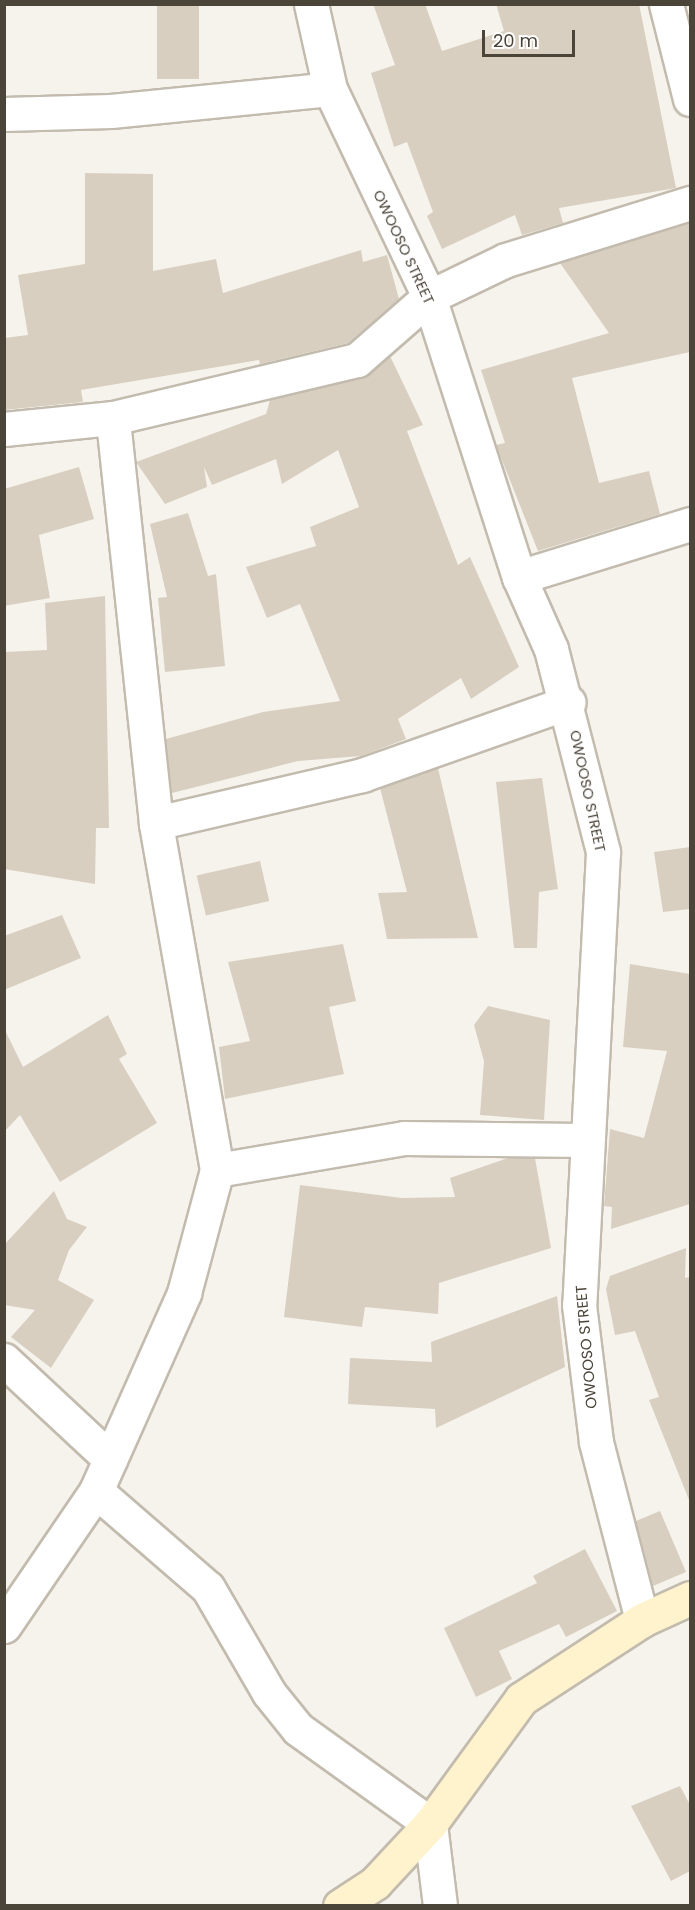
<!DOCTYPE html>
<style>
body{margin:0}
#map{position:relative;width:695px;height:1910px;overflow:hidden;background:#f6f3ec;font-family:Poppins,sans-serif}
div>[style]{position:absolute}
.building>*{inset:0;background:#d8cfc1;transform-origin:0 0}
.roads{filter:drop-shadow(2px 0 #c2bbae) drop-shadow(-2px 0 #c2bbae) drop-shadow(0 2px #c2bbae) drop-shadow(0 -2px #c2bbae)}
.street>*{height:33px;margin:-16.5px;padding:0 16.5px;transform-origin:16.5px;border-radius:16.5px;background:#fff}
.secondary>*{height:33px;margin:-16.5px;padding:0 16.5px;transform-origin:16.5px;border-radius:16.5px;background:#fff3cd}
span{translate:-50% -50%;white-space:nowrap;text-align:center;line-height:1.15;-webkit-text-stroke:6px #fff;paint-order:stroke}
.street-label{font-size:15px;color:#4b4439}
.frame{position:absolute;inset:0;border:6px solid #4b4439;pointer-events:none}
.scale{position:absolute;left:482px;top:30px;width:93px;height:27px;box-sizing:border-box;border:3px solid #4b4439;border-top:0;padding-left:8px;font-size:18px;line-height:21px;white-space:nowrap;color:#4b4439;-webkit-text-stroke:4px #fff;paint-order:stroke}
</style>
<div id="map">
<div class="building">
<i style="left:157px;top:4px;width:42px;height:75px"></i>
<i style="clip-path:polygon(373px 4px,425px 4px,442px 51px,504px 31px,496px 4px,639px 4px,676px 188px,559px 208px,563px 223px,522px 235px,515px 215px,442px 249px,427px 216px,433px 212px,407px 142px,394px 147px,371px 73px,395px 65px)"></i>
<i style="clip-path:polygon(85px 173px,153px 174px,153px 271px,216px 259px,223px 293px,361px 250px,363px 262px,387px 255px,399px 299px,348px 343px,260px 364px,259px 360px,81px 390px,83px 402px,4px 410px,4px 338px,28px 335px,18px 275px,85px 264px)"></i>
<i style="clip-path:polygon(690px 223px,690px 352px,572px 378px,599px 483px,649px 471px,660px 514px,538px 551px,496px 445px,505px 443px,481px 370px,609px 333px,560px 263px)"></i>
<i style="clip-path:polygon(390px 356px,423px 425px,407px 431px,458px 565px,470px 557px,519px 667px,471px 699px,461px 678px,398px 719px,406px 739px,361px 756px,298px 761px,172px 793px,166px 739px,263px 712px,340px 701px,300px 604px,267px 618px,246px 567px,316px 546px,310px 527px,359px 507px,338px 450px,282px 484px,276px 459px,212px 485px,204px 467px,207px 487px,165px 504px,136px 462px,266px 414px,270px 400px,362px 378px)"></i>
<i style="clip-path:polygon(79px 467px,94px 519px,39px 535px,50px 598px,4px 606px,4px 489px)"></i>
<i style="clip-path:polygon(188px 513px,208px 576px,216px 574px,225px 666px,165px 672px,158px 598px,167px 597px,150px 524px)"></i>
<i style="clip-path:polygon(105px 596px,109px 828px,96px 828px,95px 884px,4px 869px,4px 652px,47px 650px,45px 603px)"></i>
<i style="clip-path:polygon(438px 768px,478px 938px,387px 939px,378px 893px,407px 892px,380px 788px)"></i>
<i style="clip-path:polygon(542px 778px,558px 889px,539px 892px,537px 948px,514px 948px,496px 782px)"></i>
<i style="clip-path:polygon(690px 847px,690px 909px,663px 912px,654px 852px)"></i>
<i style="left:260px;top:861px;width:41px;height:65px;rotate:77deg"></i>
<i style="clip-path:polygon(62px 915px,81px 958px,4px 990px,4px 936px)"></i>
<i style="clip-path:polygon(343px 944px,356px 1001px,329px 1007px,344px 1074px,225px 1099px,219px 1047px,250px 1041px,228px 962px)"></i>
<i style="clip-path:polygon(630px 964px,690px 974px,690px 1204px,611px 1229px,612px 1207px,604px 1206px,610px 1129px,644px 1138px,667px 1051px,623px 1047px)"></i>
<i style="clip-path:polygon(488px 1006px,550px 1020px,544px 1120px,480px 1115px,484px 1061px,474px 1025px)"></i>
<i style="clip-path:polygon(108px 1015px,127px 1054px,119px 1059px,157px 1123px,60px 1182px,20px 1115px,4px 1132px,4px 1028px,23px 1067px)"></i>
<i style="clip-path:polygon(508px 1158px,535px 1158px,551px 1248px,439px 1283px,438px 1314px,365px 1307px,362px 1327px,284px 1317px,300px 1185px,402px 1198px,455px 1197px,450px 1178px)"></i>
<i style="clip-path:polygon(54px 1191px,67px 1219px,87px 1227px,69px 1250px,58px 1280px,94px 1300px,51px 1368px,11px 1337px,35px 1310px,4px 1305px,4px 1245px)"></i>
<i style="clip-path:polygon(686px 1248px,685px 1278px,690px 1277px,689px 1500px,649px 1400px,659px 1397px,635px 1331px,615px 1335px,606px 1289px,610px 1276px)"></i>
<i style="clip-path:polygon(557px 1296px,565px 1367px,436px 1428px,435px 1409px,348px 1404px,350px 1358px,432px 1362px,431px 1342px)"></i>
<i style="clip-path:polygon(660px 1511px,686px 1572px,653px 1586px,636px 1521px)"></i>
<i style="clip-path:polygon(585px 1549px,617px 1611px,566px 1637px,559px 1624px,499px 1651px,512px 1679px,476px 1697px,444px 1628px,537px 1583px,533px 1576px)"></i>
<i style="clip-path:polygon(680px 1786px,690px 1805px,690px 1871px,671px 1881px,631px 1806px)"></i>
</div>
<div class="roads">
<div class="street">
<i style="left:311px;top:4px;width:87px;rotate:77.4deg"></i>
<i style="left:330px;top:89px;width:230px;rotate:64.5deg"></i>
<i style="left:429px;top:297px;width:294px;rotate:72.2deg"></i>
<i style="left:519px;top:577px;width:79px;rotate:66deg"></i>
<i style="left:551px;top:649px;width:210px;rotate:75.6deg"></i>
<i style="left:603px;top:852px;width:454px;rotate:93deg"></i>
<i style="left:579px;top:1305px;width:138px;rotate:82.9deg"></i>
<i style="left:596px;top:1442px;width:184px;rotate:75.5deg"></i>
<i style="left:666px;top:4px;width:98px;rotate:75.8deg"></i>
<i style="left:4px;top:114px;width:107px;rotate:-1.6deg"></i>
<i style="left:111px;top:111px;width:220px;rotate:-5.7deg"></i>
<i style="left:4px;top:429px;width:110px;rotate:-5.8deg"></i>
<i style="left:113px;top:418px;width:251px;rotate:-13.4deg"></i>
<i style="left:357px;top:360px;width:96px;rotate:-41.2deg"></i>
<i style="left:429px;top:297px;width:85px;rotate:-25.7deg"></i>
<i style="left:506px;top:260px;width:193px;rotate:-17.2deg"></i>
<i style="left:519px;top:577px;width:179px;rotate:-17.2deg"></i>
<i style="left:156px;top:823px;width:212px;rotate:-13.1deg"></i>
<i style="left:362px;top:775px;width:219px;rotate:-19.4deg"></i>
<i style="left:217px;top:1170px;width:190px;rotate:-9.7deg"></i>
<i style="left:404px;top:1138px;width:180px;rotate:0.6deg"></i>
<i style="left:4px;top:1360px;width:145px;rotate:43deg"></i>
<i style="left:96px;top:1491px;width:148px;rotate:40.9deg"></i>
<i style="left:208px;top:1588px;width:121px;rotate:59.8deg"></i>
<i style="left:269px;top:1693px;width:46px;rotate:51.1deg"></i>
<i style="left:298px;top:1729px;width:163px;rotate:35.7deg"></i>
<i style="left:430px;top:1824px;width:83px;rotate:83deg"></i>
<i style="left:4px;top:1626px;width:163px;rotate:-55.7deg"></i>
<i style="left:96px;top:1491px;width:217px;rotate:-66deg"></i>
<i style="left:184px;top:1293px;width:127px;rotate:-75deg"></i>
<i style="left:217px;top:1170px;width:352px;rotate:-100deg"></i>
<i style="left:156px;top:823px;width:407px;rotate:-96.1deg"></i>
</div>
<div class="secondary">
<i style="left:340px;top:1906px;width:42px;rotate:-33.3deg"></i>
<i style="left:375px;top:1883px;width:81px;rotate:-47deg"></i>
<i style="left:430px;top:1824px;width:155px;rotate:-53.9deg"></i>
<i style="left:521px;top:1699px;width:145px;rotate:-33.1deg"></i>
<i style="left:642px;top:1620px;width:53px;rotate:-24.6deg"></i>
</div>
</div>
<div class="street-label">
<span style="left:404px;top:247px;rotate:65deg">OWOOSO STREET</span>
<span style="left:588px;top:791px;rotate:78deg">OWOOSO STREET</span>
<span style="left:586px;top:1347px;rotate:-95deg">OWOOSO STREET</span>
</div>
<div class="frame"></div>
<div class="scale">20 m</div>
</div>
